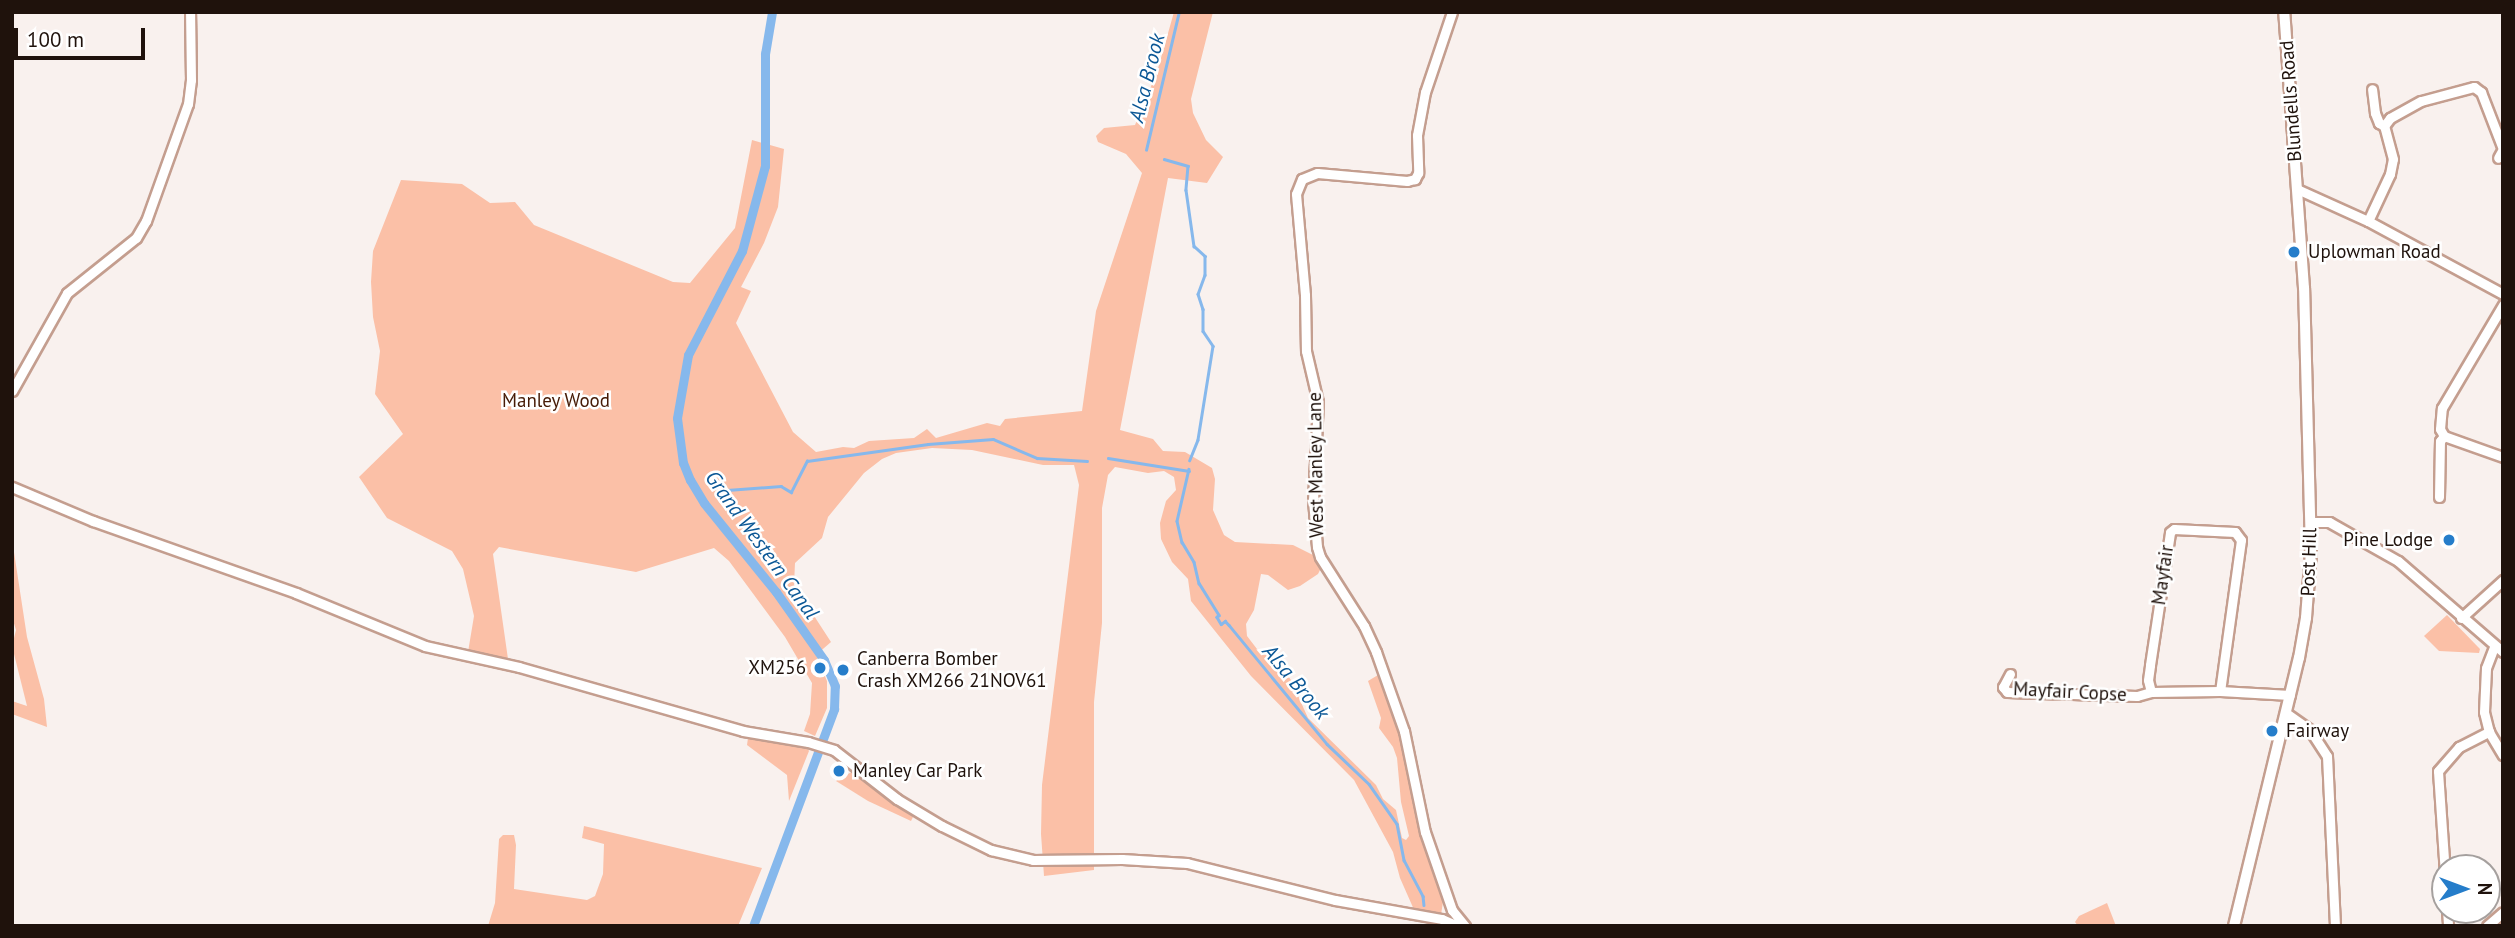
<!DOCTYPE html>
<style>
body{margin:0}
#map{position:relative;width:2515px;height:938px;overflow:hidden;background:#f9f1ee;font-family:"PT Sans",sans-serif}
div>[style]{position:absolute}
.green>*{inset:0;background:#fbc0a7}
.stream>*{height:2.5px;margin:-1.25px;padding:0 1.25px;transform-origin:1.25px;border-radius:1.25px;background:#86b8ec}
.canal>*{height:9px;margin:-4.5px;padding:0 4.5px;transform-origin:4.5px;border-radius:4.5px;background:#86b8ec}
.roads{filter:drop-shadow(2px 0 #c49e8f) drop-shadow(-2px 0 #c49e8f) drop-shadow(0 2px #c49e8f) drop-shadow(0 -2px #c49e8f)}
.minor>*{height:9px;margin:-4.5px;padding:0 4.5px;transform-origin:4.5px;border-radius:4.5px;background:#fff}
.tertiary>*{height:10px;margin:-5px;padding:0 5px;transform-origin:5px;border-radius:5px;background:#fff}
.dots>*{width:19px;height:19px;translate:-50% -50%;box-sizing:border-box;border:4px solid #fff;border-radius:50%}
span{translate:-50% -50%;white-space:nowrap;text-align:center;line-height:1.15;-webkit-text-stroke:5px #fff;paint-order:stroke}
.street-label{font-size:19px;color:#1f120c}
.poi-label{font-size:19px;color:#1f120c}
.left{translate:0 -50%;text-align:left}
.right{translate:-100% -50%;text-align:right}
.park-label{font-size:19px;color:#461b06}
.water-label{font-size:21px;color:#0c5896;font-style:italic}
.frame{position:absolute;inset:0;border:14px solid #1f120c;pointer-events:none}
.north{position:absolute;left:2431px;top:854px;width:70px;height:70px;box-sizing:border-box;background:#fff;border:2px solid #a5a09e;border-radius:50%;rotate:90deg;font-size:19px;font-weight:700;line-height:28px;text-align:center;color:#1f120c}
.north::after{content:'';display:block;margin:auto;width:24px;height:32px;background:#257dca;clip-path:polygon(50% 0,100% 100%,50% 72%,0 100%)}
.scale{position:absolute;left:14px;top:28px;width:131px;height:32px;box-sizing:border-box;border:4px solid #1f120c;border-top:0;padding-left:9px;font-size:21px;line-height:24px;white-space:nowrap;color:#1f120c;-webkit-text-stroke:5px #fff;paint-order:stroke}
</style>
<div id="map">
<div class="green">
<i style="clip-path:polygon(1174px 12px,1213px 12px,1191px 99px,1193px 113px,1206px 140px,1223px 157px,1207px 183px,1168px 178px,1120px 430px,1153px 439px,1163px 451px,1185px 452px,1212px 468px,1215px 479px,1213px 510px,1224px 535px,1235px 542px,1293px 545px,1313px 555px,1321px 568px,1318px 574px,1300px 586px,1288px 590px,1268px 575px,1261px 574px,1254px 610px,1246px 624px,1247px 636px,1257px 649px,1278px 663px,1291px 680px,1308px 718px,1376px 785px,1383px 799px,1396px 810px,1402px 838px,1406px 840px,1409px 836px,1401px 802px,1397px 758px,1393px 747px,1379px 728px,1381px 718px,1368px 681px,1378px 675px,1383px 679px,1408px 762px,1425px 847px,1444px 895px,1441px 915px,1415px 912px,1400px 878px,1393px 852px,1354px 780px,1251px 676px,1191px 601px,1188px 579px,1172px 562px,1161px 539px,1160px 523px,1166px 501px,1176px 490px,1174px 477px,1164px 471px,1148px 473px,1115px 467px,1108px 475px,1102px 508px,1102px 623px,1094px 702px,1094px 870px,1044px 876px,1041px 834px,1042px 785px,1079px 485px,1074px 465px,1043px 465px,972px 450px,932px 448px,896px 453px,882px 459px,864px 473px,828px 517px,822px 538px,795px 563px,794px 585px,831px 642px,816px 655px,827px 681px,827px 708px,815px 736px,804px 731px,810px 714px,812px 683px,785px 637px,729px 561px,714px 548px,636px 572px,499px 547px,493px 554px,508px 659px,468px 652px,474px 616px,463px 569px,452px 551px,387px 518px,359px 477px,403px 434px,375px 394px,380px 351px,373px 317px,371px 282px,373px 251px,401px 180px,462px 184px,490px 203px,515px 202px,534px 225px,673px 282px,690px 283px,735px 228px,752px 140px,784px 149px,778px 207px,764px 243px,741px 287px,751px 291px,736px 323px,793px 432px,816px 452px,843px 447px,854px 448px,869px 441px,914px 438px,927px 429px,936px 438px,987px 423px,1000px 426px,1005px 419px,1082px 411px,1096px 311px,1142px 173px,1126px 154px,1098px 142px,1096px 136px,1104px 128px,1135px 125px,1157px 72px)"></i>
<i style="clip-path:polygon(12px 539px,27px 637px,44px 699px,47px 727px,12px 714px,12px 701px,27px 706px,12px 646px,16px 630px,12px 617px)"></i>
<i style="clip-path:polygon(2447px 615px,2480px 649px,2479px 653px,2439px 651px,2424px 636px)"></i>
<i style="clip-path:polygon(748px 738px,807px 747px,809px 751px,789px 801px,787px 775px,747px 745px)"></i>
<i style="clip-path:polygon(855px 770px,913px 817px,911px 821px,868px 801px,836px 781px)"></i>
<i style="clip-path:polygon(584px 826px,762px 868px,738px 926px,488px 926px,495px 903px,499px 839px,503px 835px,514px 835px,516px 845px,514px 889px,587px 900px,595px 896px,603px 874px,604px 844px,582px 838px)"></i>
<i style="clip-path:polygon(2107px 903px,2116px 926px,2078px 926px,2075px 922px,2079px 916px)"></i>
</div>
<div class="stream">
<i style="left:1146px;top:150px;width:142px;rotate:-76.6deg"></i>
<i style="left:1164px;top:159px;width:25px;rotate:16deg"></i>
<i style="left:1188px;top:166px;width:24px;rotate:95deg"></i>
<i style="left:1186px;top:190px;width:57px;rotate:81.9deg"></i>
<i style="left:1194px;top:246px;width:15px;rotate:42deg"></i>
<i style="left:1205px;top:256px;width:19px;rotate:90deg"></i>
<i style="left:1205px;top:275px;width:20px;rotate:110deg"></i>
<i style="left:1198px;top:294px;width:16px;rotate:72deg"></i>
<i style="left:1203px;top:309px;width:22px;rotate:90deg"></i>
<i style="left:1203px;top:331px;width:18px;rotate:56deg"></i>
<i style="left:1213px;top:346px;width:95px;rotate:99.1deg"></i>
<i style="left:1198px;top:440px;width:22px;rotate:112deg"></i>
<i style="left:1108px;top:458px;width:82px;rotate:9.1deg"></i>
<i style="left:1189px;top:469px;width:53px;rotate:103deg"></i>
<i style="left:1177px;top:521px;width:22px;rotate:77deg"></i>
<i style="left:1182px;top:542px;width:23px;rotate:59deg"></i>
<i style="left:1194px;top:562px;width:22px;rotate:77deg"></i>
<i style="left:1199px;top:583px;width:38px;rotate:58deg"></i>
<i style="left:1219px;top:615px;width:3px;rotate:135deg"></i>
<i style="left:1217px;top:617px;width:8px;rotate:60deg"></i>
<i style="left:1221px;top:624px;width:5px;rotate:-37deg"></i>
<i style="left:1225px;top:621px;width:6px;rotate:45deg"></i>
<i style="left:1229px;top:625px;width:154px;rotate:50.5deg"></i>
<i style="left:1327px;top:744px;width:58px;rotate:43.6deg"></i>
<i style="left:1369px;top:784px;width:49px;rotate:55deg"></i>
<i style="left:1397px;top:824px;width:37px;rotate:79deg"></i>
<i style="left:1404px;top:860px;width:41px;rotate:62.2deg"></i>
<i style="left:1423px;top:896px;width:9px;rotate:84deg"></i>
<i style="left:727px;top:490px;width:54px;rotate:-4.2deg"></i>
<i style="left:781px;top:486px;width:12px;rotate:31deg"></i>
<i style="left:791px;top:492px;width:35px;rotate:-63deg"></i>
<i style="left:807px;top:461px;width:122px;rotate:-8deg"></i>
<i style="left:928px;top:444px;width:65px;rotate:-4.4deg"></i>
<i style="left:993px;top:439px;width:48px;rotate:23.4deg"></i>
<i style="left:1037px;top:458px;width:50px;rotate:3.4deg"></i>
</div>
<div class="canal">
<i style="left:753px;top:926px;width:232px;rotate:-69.5deg"></i>
<i style="left:834px;top:709px;width:23px;rotate:-88deg"></i>
<i style="left:835px;top:686px;width:28px;rotate:-113deg"></i>
<i style="left:824px;top:660px;width:83px;rotate:-125.2deg"></i>
<i style="left:776px;top:592px;width:114px;rotate:-129deg"></i>
<i style="left:704px;top:503px;width:27px;rotate:-121deg"></i>
<i style="left:690px;top:480px;width:18px;rotate:-112deg"></i>
<i style="left:683px;top:463px;width:45px;rotate:-97.6deg"></i>
<i style="left:677px;top:418px;width:64px;rotate:-80.1deg"></i>
<i style="left:688px;top:355px;width:117px;rotate:-62.6deg"></i>
<i style="left:742px;top:251px;width:88px;rotate:-74.9deg"></i>
<i style="left:765px;top:166px;width:112px;rotate:-90deg"></i>
<i style="left:765px;top:54px;width:43px;rotate:-80.5deg"></i>
</div>
<div class="roads">
<div class="minor">
<i style="left:1452px;top:12px;width:84px;rotate:108.6deg"></i>
<i style="left:1425px;top:92px;width:44px;rotate:100.5deg"></i>
<i style="left:1417px;top:135px;width:38px;rotate:88deg"></i>
<i style="left:1418px;top:173px;width:7px;rotate:117deg"></i>
<i style="left:1415px;top:179px;width:8px;rotate:166deg"></i>
<i style="left:1407px;top:181px;width:90px;rotate:-174.9deg"></i>
<i style="left:1317px;top:173px;width:16px;rotate:158deg"></i>
<i style="left:1302px;top:179px;width:16px;rotate:112deg"></i>
<i style="left:1296px;top:194px;width:101px;rotate:84.9deg"></i>
<i style="left:1305px;top:295px;width:56px;rotate:89deg"></i>
<i style="left:1306px;top:351px;width:52px;rotate:76.8deg"></i>
<i style="left:1318px;top:402px;width:98px;rotate:92.9deg"></i>
<i style="left:1313px;top:500px;width:47px;rotate:85.1deg"></i>
<i style="left:1317px;top:547px;width:10px;rotate:73deg"></i>
<i style="left:1320px;top:557px;width:82px;rotate:57.5deg"></i>
<i style="left:1364px;top:626px;width:29px;rotate:65deg"></i>
<i style="left:1376px;top:652px;width:84px;rotate:70.5deg"></i>
<i style="left:1404px;top:731px;width:103px;rotate:78.3deg"></i>
<i style="left:1425px;top:832px;width:83px;rotate:70.9deg"></i>
<i style="left:1452px;top:910px;width:21px;rotate:51deg"></i>
<i style="left:2384px;top:126px;width:10px;rotate:-53deg"></i>
<i style="left:2390px;top:118px;width:35px;rotate:-29deg"></i>
<i style="left:2421px;top:101px;width:55px;rotate:-14.8deg"></i>
<i style="left:2474px;top:87px;width:9px;rotate:36deg"></i>
<i style="left:2481px;top:92px;width:61px;rotate:68.9deg"></i>
<i style="left:2503px;top:149px;width:10px;rotate:119deg"></i>
<i style="left:2297px;top:189px;width:78px;rotate:24.3deg"></i>
<i style="left:2368px;top:221px;width:153px;rotate:28.4deg"></i>
<i style="left:2368px;top:221px;width:52px;rotate:-64.9deg"></i>
<i style="left:2390px;top:174px;width:15px;rotate:-79deg"></i>
<i style="left:2393px;top:159px;width:34px;rotate:-105deg"></i>
<i style="left:2384px;top:126px;width:6px;rotate:-149deg"></i>
<i style="left:2379px;top:123px;width:11px;rotate:-112deg"></i>
<i style="left:2375px;top:113px;width:24px;rotate:-97deg"></i>
<i style="left:12px;top:391px;width:112px;rotate:-60.7deg"></i>
<i style="left:67px;top:293px;width:88px;rotate:-38.6deg"></i>
<i style="left:136px;top:238px;width:20px;rotate:-60deg"></i>
<i style="left:146px;top:221px;width:124px;rotate:-70.3deg"></i>
<i style="left:188px;top:104px;width:24px;rotate:-83deg"></i>
<i style="left:191px;top:80px;width:68px;rotate:-90.8deg"></i>
<i style="left:2444px;top:436px;width:63px;rotate:19.6deg"></i>
<i style="left:12px;top:487px;width:88px;rotate:22.8deg"></i>
<i style="left:93px;top:521px;width:215px;rotate:19.5deg"></i>
<i style="left:296px;top:593px;width:139px;rotate:22.3deg"></i>
<i style="left:425px;top:646px;width:96px;rotate:12.6deg"></i>
<i style="left:519px;top:667px;width:233px;rotate:15.9deg"></i>
<i style="left:743px;top:731px;width:66px;rotate:9.6deg"></i>
<i style="left:808px;top:742px;width:27px;rotate:17deg"></i>
<i style="left:834px;top:750px;width:80px;rotate:37.9deg"></i>
<i style="left:897px;top:799px;width:52px;rotate:31deg"></i>
<i style="left:942px;top:826px;width:55px;rotate:26.1deg"></i>
<i style="left:991px;top:850px;width:43px;rotate:13.4deg"></i>
<i style="left:1033px;top:860px;width:89px;rotate:-0.6deg"></i>
<i style="left:1122px;top:859px;width:65px;rotate:3.5deg"></i>
<i style="left:1187px;top:863px;width:153px;rotate:14deg"></i>
<i style="left:1335px;top:900px;width:109px;rotate:10.1deg"></i>
<i style="left:1442px;top:919px;width:17px;rotate:24deg"></i>
<i style="left:2439px;top:497px;width:56px;rotate:-89deg"></i>
<i style="left:2440px;top:441px;width:6px;rotate:-51deg"></i>
<i style="left:2444px;top:436px;width:8px;rotate:-120deg"></i>
<i style="left:2440px;top:429px;width:21px;rotate:-85deg"></i>
<i style="left:2442px;top:408px;width:120px;rotate:-59.4deg"></i>
<i style="left:2311px;top:522px;width:18px"></i>
<i style="left:2329px;top:522px;width:79px;rotate:29.5deg"></i>
<i style="left:2398px;top:561px;width:139px;rotate:40.9deg"></i>
<i style="left:2461px;top:618px;width:57px;rotate:-42.1deg"></i>
<i style="left:2494px;top:647px;width:22px;rotate:111deg"></i>
<i style="left:2486px;top:668px;width:44px;rotate:92.6deg"></i>
<i style="left:2484px;top:712px;width:21px;rotate:76deg"></i>
<i style="left:2489px;top:732px;width:27px;rotate:59deg"></i>
<i style="left:2010px;top:674px;width:15px;rotate:118deg"></i>
<i style="left:2003px;top:687px;width:6px;rotate:51deg"></i>
<i style="left:2007px;top:692px;width:130px;rotate:1.8deg"></i>
<i style="left:2137px;top:696px;width:15px;rotate:-16deg"></i>
<i style="left:2151px;top:692px;width:69px;rotate:-0.8deg"></i>
<i style="left:2220px;top:691px;width:70px;rotate:3.3deg"></i>
<i style="left:2151px;top:692px;width:12px;rotate:-104deg"></i>
<i style="left:2148px;top:680px;width:15px;rotate:-82deg"></i>
<i style="left:2150px;top:665px;width:134px;rotate:-81.4deg"></i>
<i style="left:2170px;top:532px;width:5px;rotate:-37deg"></i>
<i style="left:2174px;top:529px;width:61px;rotate:2.8deg"></i>
<i style="left:2235px;top:532px;width:10px;rotate:53deg"></i>
<i style="left:2241px;top:540px;width:152px;rotate:97.9deg"></i>
<i style="left:2286px;top:713px;width:29px;rotate:35deg"></i>
<i style="left:2310px;top:730px;width:31px;rotate:57deg"></i>
<i style="left:2327px;top:756px;width:170px;rotate:87.3deg"></i>
<i style="left:2445px;top:874px;width:103px;rotate:-93.9deg"></i>
<i style="left:2438px;top:771px;width:32px;rotate:-49deg"></i>
<i style="left:2459px;top:747px;width:34px;rotate:-27deg"></i>
<i style="left:2447px;top:910px;width:16px;rotate:86deg"></i>
<i style="left:2487px;top:926px;width:21px;rotate:-41deg"></i>
</div>
<div class="tertiary">
<i style="left:2234px;top:926px;width:276px;rotate:-76.4deg"></i>
<i style="left:2299px;top:658px;width:41px;rotate:-80.1deg"></i>
<i style="left:2306px;top:618px;width:66px;rotate:-85.7deg"></i>
<i style="left:2311px;top:552px;width:264px;rotate:-91.5deg"></i>
<i style="left:2304px;top:288px;width:277px;rotate:-94.1deg"></i>
</div>
</div>
<div class="dots">
<i style="left:2294px;top:252px;background:#257dca"></i>
<i style="left:2449px;top:540px;background:#257dca"></i>
<i style="left:820px;top:668px;background:#257dca"></i>
<i style="left:843px;top:670px;background:#257dca"></i>
<i style="left:2272px;top:731px;background:#257dca"></i>
<i style="left:839px;top:771px;background:#257dca"></i>
</div>
<div class="street-label">
<span style="left:2291px;top:101px;rotate:-94deg">Blundells Road</span>
<span style="left:1316px;top:465px;rotate:-91deg">West Manley Lane</span>
<span style="left:2309px;top:562px;rotate:-88deg">Post Hill</span>
<span style="left:2163px;top:575px;rotate:-82deg">Mayfair</span>
<span style="left:2070px;top:692px;rotate:3deg">Mayfair Copse</span>
</div>
<div class="poi-label">
<span class="left" style="left:2308px;top:252px">Uplowman Road</span>
<span class="right" style="left:2433px;top:540px">Pine Lodge</span>
<span class="left" style="left:857px;top:670px">Canberra Bomber<br>Crash XM266 21NOV61</span>
<span class="right" style="left:806px;top:668px">XM256</span>
<span class="left" style="left:2286px;top:731px">Fairway</span>
<span class="left" style="left:853px;top:771px">Manley Car Park</span>
</div>
<div class="park-label">
<span style="left:556px;top:401px">Manley Wood</span>
</div>
<div class="water-label">
<span style="left:1147px;top:78px;rotate:-76deg">Alsa Brook</span>
<span style="left:762px;top:545px;rotate:54deg">Grand Western Canal</span>
<span style="left:1296px;top:682px;rotate:50deg">Alsa Brook</span>
</div>
<div class="frame"></div>
<div class="north">N</div>
<div class="scale">100 m</div>
</div>
